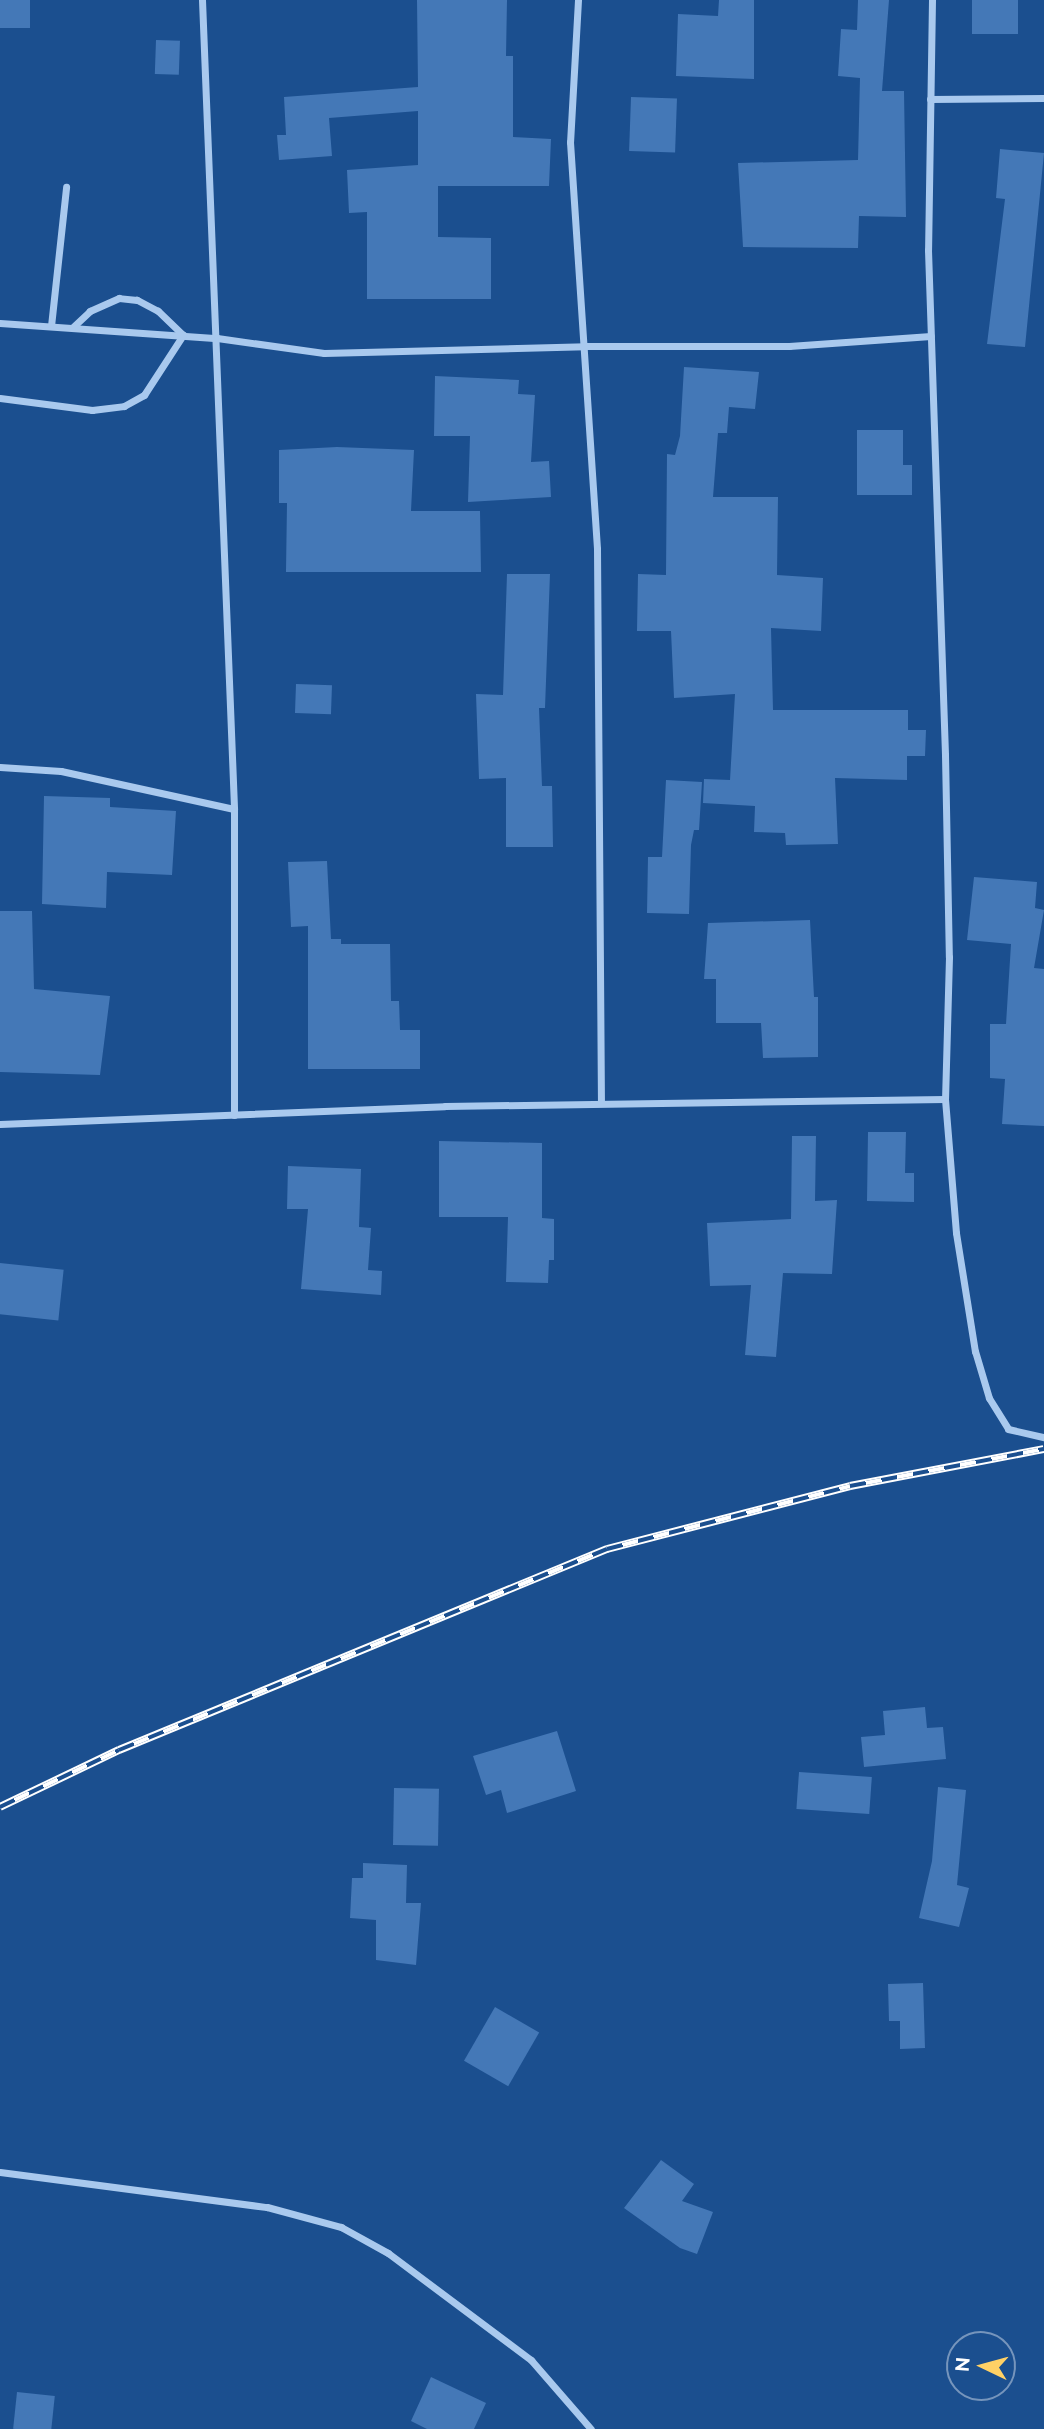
<!DOCTYPE html>
<style>
body{margin:0}
#map{position:relative;width:1044px;height:2429px;overflow:hidden;background:#1b4f8f;font-family:Raleway,sans-serif}
div>[style]{position:absolute}
.building>*{inset:0;background:#4478b7;transform-origin:0 0}
.minor>*{height:7px;margin:-3.5px;padding:0 3.5px;transform-origin:3.5px;border-radius:3.5px;background:#a9c9ee}
.rail>*{height:8px;margin-top:-4px;transform-origin:0;background:repeating-linear-gradient(90deg,#1b4f8f 0 16px,#fff 0 32px);box-sizing:border-box;border-block:2px solid #fff}
span{translate:-50% -50%;white-space:nowrap;text-align:center;line-height:1.15;-webkit-text-stroke:5px #1b4f8f;paint-order:stroke}
.north{position:absolute;left:946px;top:2331px;width:70px;height:70px;box-sizing:border-box;background:#1b4f8f;border:2px solid #7695bc;border-radius:50%;rotate:275deg;font-size:19px;font-weight:700;line-height:28px;text-align:center;color:#fff}
.north::after{content:'';display:block;margin:auto;width:24px;height:32px;background:#ffd166;clip-path:polygon(50% 0,100% 100%,50% 72%,0 100%)}
</style>
<div id="map">
<div class="building">
<i style="left:0;top:0;width:30px;height:28px"></i>
<i style="clip-path:polygon(417px 0,507px 0,506px 56px,513px 56px,513px 137px,551px 139px,549px 186px,438px 186px,438px 237px,491px 238px,491px 299px,367px 299px,367px 212px,349px 213px,347px 170px,418px 165px,418px 111px,329px 118px,332px 156px,279px 160px,277px 135px,286px 135px,284px 97px,418px 87px)"></i>
<i style="clip-path:polygon(719px 0,754px 0,754px 79px,676px 76px,678px 14px,718px 16px)"></i>
<i style="clip-path:polygon(858px 0,889px 0,882px 91px,904px 91px,906px 217px,859px 216px,858px 248px,743px 247px,738px 163px,858px 160px,860px 78px,838px 76px,841px 29px,857px 30px)"></i>
<i style="left:972px;top:0;width:46px;height:34px"></i>
<i style="left:156px;top:40px;width:24px;height:34px;rotate:2deg"></i>
<i style="left:631px;top:97px;width:46px;height:54px;rotate:2deg"></i>
<i style="clip-path:polygon(1000px 149px,1044px 153px,1025px 347px,987px 344px,1005px 199px,996px 198px)"></i>
<i style="clip-path:polygon(684px 367px,759px 372px,755px 409px,729px 407px,727px 433px,718px 433px,713px 497px,778px 497px,777px 575px,823px 578px,821px 631px,771px 628px,773px 710px,908px 710px,908px 730px,926px 730px,925px 756px,907px 756px,907px 780px,835px 778px,838px 844px,786px 845px,785px 833px,754px 832px,755px 806px,703px 803px,704px 779px,730px 780px,735px 694px,674px 698px,671px 631px,637px 631px,638px 574px,666px 575px,667px 454px,675px 455px,680px 436px)"></i>
<i style="clip-path:polygon(435px 376px,519px 380px,518px 394px,535px 395px,531px 462px,549px 461px,551px 497px,468px 502px,470px 436px,434px 436px)"></i>
<i style="clip-path:polygon(857px 430px,903px 430px,903px 465px,912px 465px,912px 495px,857px 495px)"></i>
<i style="clip-path:polygon(337px 447px,414px 450px,411px 511px,480px 511px,481px 572px,286px 572px,287px 503px,279px 503px,279px 450px)"></i>
<i style="clip-path:polygon(507px 574px,550px 574px,545px 708px,539px 708px,542px 786px,552px 786px,553px 847px,506px 847px,506px 778px,479px 779px,476px 694px,503px 695px)"></i>
<i style="left:296px;top:684px;width:36px;height:29px;rotate:2deg"></i>
<i style="clip-path:polygon(666px 780px,702px 782px,699px 830px,694px 830px,691px 845px,689px 914px,647px 913px,648px 857px,662px 857px)"></i>
<i style="clip-path:polygon(44px 796px,110px 798px,110px 807px,176px 811px,172px 875px,107px 872px,106px 908px,42px 904px)"></i>
<i style="clip-path:polygon(327px 861px,331px 939px,341px 939px,341px 944px,390px 944px,391px 1001px,399px 1001px,400px 1030px,420px 1030px,420px 1069px,308px 1069px,308px 926px,291px 927px,288px 862px)"></i>
<i style="clip-path:polygon(974px 877px,1037px 882px,1035px 908px,1044px 910px,1034px 968px,1044px 969px,1044px 1126px,1002px 1124px,1005px 1079px,990px 1078px,990px 1024px,1006px 1024px,1011px 944px,967px 940px)"></i>
<i style="clip-path:polygon(0 911px,32px 911px,34px 989px,110px 996px,100px 1075px,0 1072px)"></i>
<i style="clip-path:polygon(810px 920px,814px 997px,818px 997px,818px 1057px,763px 1058px,761px 1023px,716px 1023px,716px 979px,704px 979px,708px 923px)"></i>
<i style="clip-path:polygon(868px 1132px,906px 1132px,905px 1173px,914px 1173px,914px 1202px,867px 1201px)"></i>
<i style="clip-path:polygon(792px 1136px,816px 1136px,815px 1201px,837px 1200px,832px 1274px,783px 1273px,776px 1357px,745px 1355px,751px 1285px,710px 1286px,707px 1223px,791px 1219px)"></i>
<i style="clip-path:polygon(439px 1141px,542px 1143px,542px 1218px,554px 1219px,554px 1260px,549px 1260px,548px 1283px,506px 1282px,508px 1217px,439px 1217px)"></i>
<i style="clip-path:polygon(288px 1166px,361px 1169px,359px 1227px,371px 1228px,368px 1270px,382px 1271px,381px 1295px,301px 1289px,308px 1209px,287px 1209px)"></i>
<i style="left:0;top:1263px;width:64px;height:51px;rotate:6deg"></i>
<i style="clip-path:polygon(925px 1707px,927px 1728px,943px 1727px,946px 1759px,864px 1767px,861px 1737px,885px 1735px,883px 1711px)"></i>
<i style="clip-path:polygon(557px 1731px,576px 1791px,507px 1813px,501px 1790px,486px 1795px,473px 1756px)"></i>
<i style="left:799px;top:1772px;width:73px;height:37px;rotate:4deg"></i>
<i style="clip-path:polygon(938px 1787px,966px 1790px,957px 1885px,969px 1888px,959px 1927px,919px 1918px,932px 1861px)"></i>
<i style="left:394px;top:1788px;width:45px;height:57px;rotate:1deg"></i>
<i style="clip-path:polygon(363px 1863px,407px 1865px,406px 1903px,421px 1903px,416px 1965px,376px 1960px,376px 1920px,350px 1918px,352px 1878px,363px 1878px)"></i>
<i style="clip-path:polygon(923px 1983px,925px 2048px,900px 2049px,900px 2021px,889px 2021px,888px 1984px)"></i>
<i style="left:495px;top:2007px;width:51px;height:62px;rotate:30deg"></i>
<i style="clip-path:polygon(661px 2160px,694px 2184px,682px 2201px,713px 2212px,697px 2254px,680px 2248px,624px 2208px)"></i>
<i style="clip-path:polygon(431px 2377px,486px 2403px,474px 2429px,427px 2429px,411px 2421px)"></i>
<i style="left:17px;top:2392px;width:38px;height:37px;rotate:6deg"></i>
</div>
<div class="minor">
<i style="left:202px;top:0;width:810px;rotate:87.73deg"></i>
<i style="left:234px;top:809px;width:306px;rotate:90deg"></i>
<i style="left:578px;top:0;width:142px;rotate:93.2deg"></i>
<i style="left:570px;top:142px;width:408px;rotate:86.2deg"></i>
<i style="left:597px;top:549px;width:554px;rotate:89.59deg"></i>
<i style="left:932px;top:0;width:250px;rotate:90.9deg"></i>
<i style="left:928px;top:250px;width:505px;rotate:88.07deg"></i>
<i style="left:945px;top:755px;width:202px;rotate:88.9deg"></i>
<i style="left:949px;top:957px;width:142px;rotate:91.6deg"></i>
<i style="left:945px;top:1099px;width:134px;rotate:85.3deg"></i>
<i style="left:956px;top:1233px;width:120px;rotate:80.9deg"></i>
<i style="left:975px;top:1351px;width:49px;rotate:73.4deg"></i>
<i style="left:989px;top:1398px;width:36px;rotate:58deg"></i>
<i style="left:1008px;top:1429px;width:37px;rotate:13deg"></i>
<i style="left:930px;top:99px;width:114px;rotate:-0.5deg"></i>
<i style="left:0;top:323px;width:218px;rotate:4deg"></i>
<i style="left:217px;top:338px;width:108px;rotate:8deg"></i>
<i style="left:324px;top:353px;width:261px;rotate:-1.5deg"></i>
<i style="left:585px;top:346px;width:204px"></i>
<i style="left:789px;top:346px;width:142px;rotate:-4deg"></i>
<i style="left:51px;top:326px;width:140px;rotate:-83.8deg"></i>
<i style="left:0;top:398px;width:93px;rotate:7.4deg"></i>
<i style="left:92px;top:410px;width:32px;rotate:-7deg"></i>
<i style="left:124px;top:406px;width:23px;rotate:-29deg"></i>
<i style="left:144px;top:395px;width:72px;rotate:-57deg"></i>
<i style="left:183px;top:335px;width:35px;rotate:-136deg"></i>
<i style="left:158px;top:311px;width:24px;rotate:-152deg"></i>
<i style="left:137px;top:300px;width:18px;rotate:-174deg"></i>
<i style="left:119px;top:298px;width:32px;rotate:156deg"></i>
<i style="left:90px;top:311px;width:23px;rotate:137deg"></i>
<i style="left:0;top:767px;width:61px;rotate:3.8deg"></i>
<i style="left:61px;top:771px;width:177px;rotate:12.4deg"></i>
<i style="left:0;top:1124px;width:445px;rotate:-2.3deg"></i>
<i style="left:445px;top:1106px;width:500px;rotate:-0.8deg"></i>
<i style="left:0;top:2172px;width:269px;rotate:7.5deg"></i>
<i style="left:267px;top:2207px;width:77px;rotate:15.1deg"></i>
<i style="left:341px;top:2227px;width:54px;rotate:29deg"></i>
<i style="left:388px;top:2253px;width:179px;rotate:36.8deg"></i>
<i style="left:531px;top:2360px;width:91px;rotate:49deg"></i>
</div>
<div class="rail">
<i style="left:0;top:1807px;width:132px;rotate:-25.6deg"></i>
<i style="left:119px;top:1750px;width:528px;rotate:-22.39deg"></i>
<i style="left:607px;top:1549px;width:251px;rotate:-14.5deg"></i>
<i style="left:850px;top:1486px;width:197px;rotate:-10.8deg"></i>
</div>
<div class="north">N</div>
</div>
